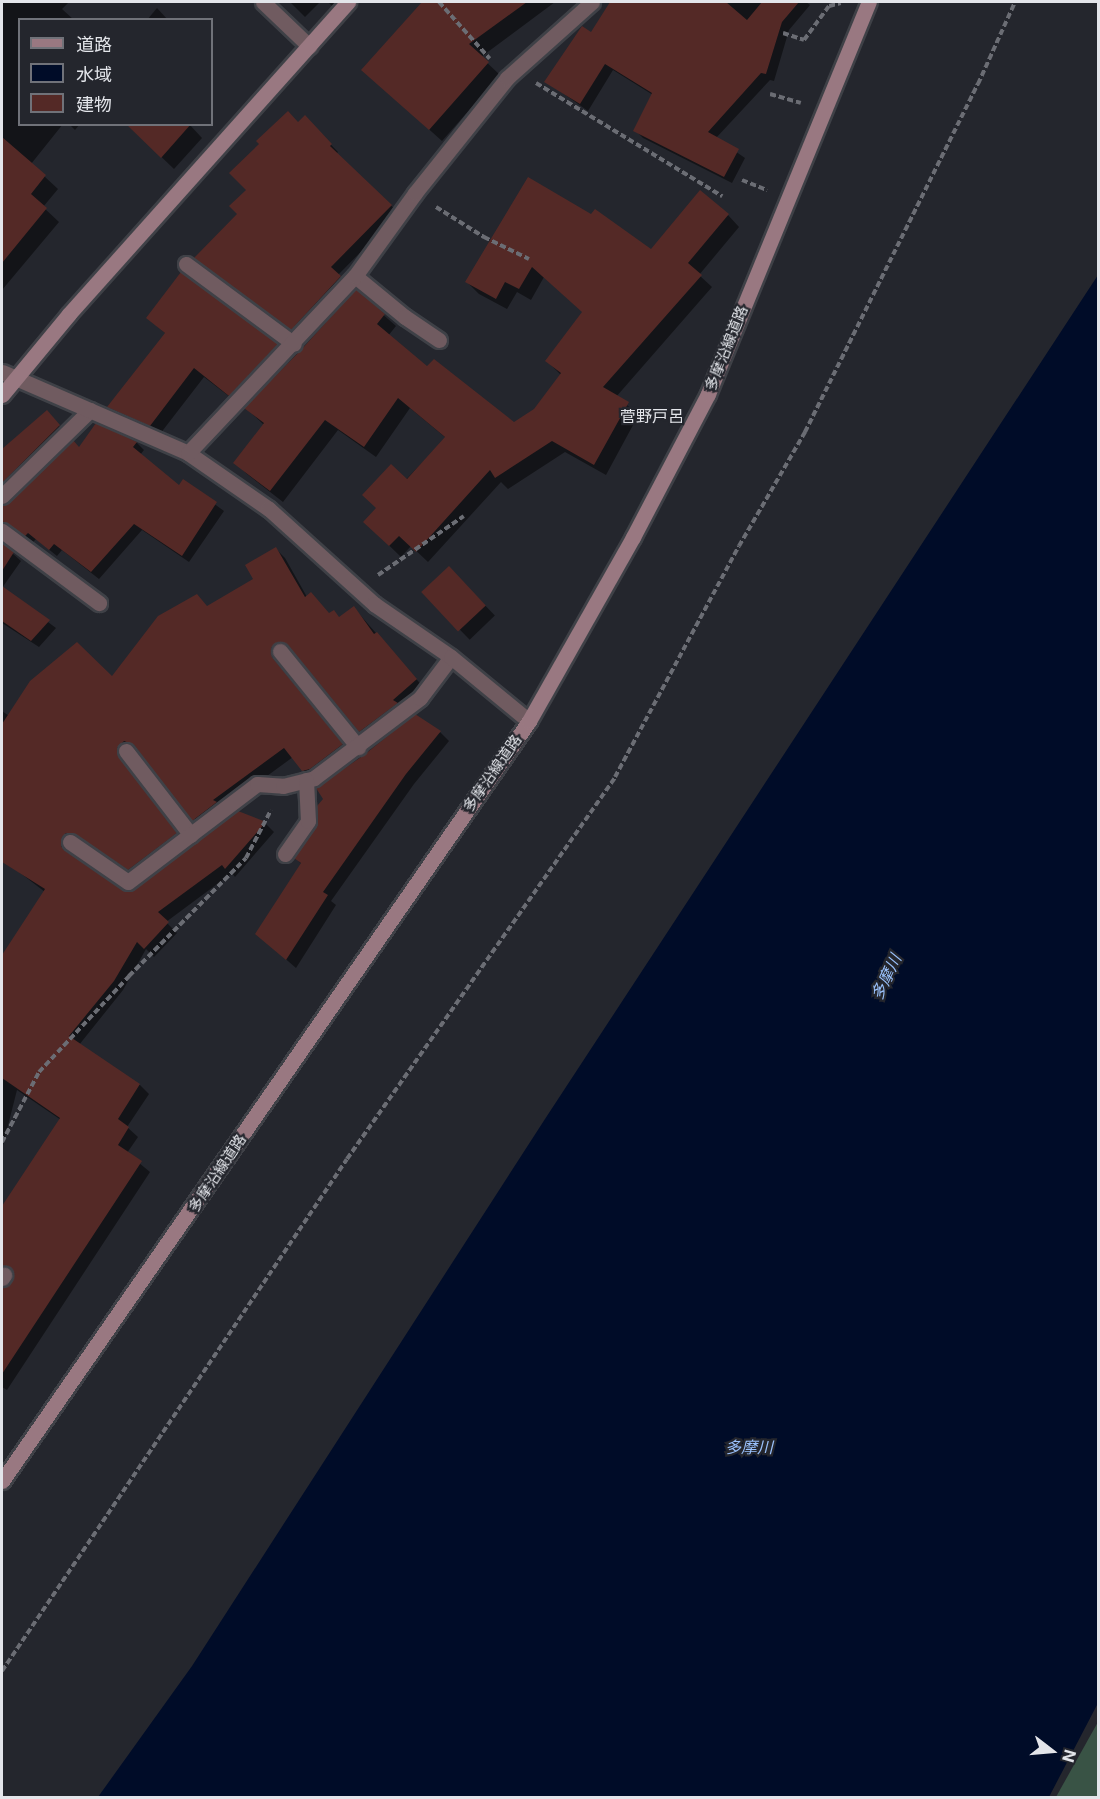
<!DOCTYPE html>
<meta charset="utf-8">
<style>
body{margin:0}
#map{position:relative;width:1100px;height:1799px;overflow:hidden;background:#24262d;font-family:Inter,"Noto Sans JP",sans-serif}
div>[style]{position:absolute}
.green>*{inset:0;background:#395345}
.water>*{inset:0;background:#000c28}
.shadow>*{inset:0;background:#0007;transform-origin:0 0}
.building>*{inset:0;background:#542926;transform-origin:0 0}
.path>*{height:4px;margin-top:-2px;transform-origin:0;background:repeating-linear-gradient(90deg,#6b6d74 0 6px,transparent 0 9px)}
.roads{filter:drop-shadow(2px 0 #3f4147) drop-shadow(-2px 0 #3f4147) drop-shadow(0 2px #3f4147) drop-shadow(0 -2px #3f4147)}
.lane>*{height:15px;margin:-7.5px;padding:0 7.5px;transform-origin:7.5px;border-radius:7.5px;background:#705b60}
.street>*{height:15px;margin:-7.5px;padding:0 7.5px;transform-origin:7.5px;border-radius:7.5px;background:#705b60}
.secondary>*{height:15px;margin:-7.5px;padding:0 7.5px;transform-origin:7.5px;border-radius:7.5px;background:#997881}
span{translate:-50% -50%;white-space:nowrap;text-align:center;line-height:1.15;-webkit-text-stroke:4.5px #24262d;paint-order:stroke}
.street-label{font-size:15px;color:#e3e5ea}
.neighbourhood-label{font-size:16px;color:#e3e5ea}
.water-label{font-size:16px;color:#9ac2fd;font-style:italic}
.frame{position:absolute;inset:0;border:3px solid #e3e5ea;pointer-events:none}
.legend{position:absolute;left:18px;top:18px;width:195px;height:108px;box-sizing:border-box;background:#24262d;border:2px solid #707279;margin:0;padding:8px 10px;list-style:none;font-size:18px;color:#e3e5ea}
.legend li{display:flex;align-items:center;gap:12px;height:30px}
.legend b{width:30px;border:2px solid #707279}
.north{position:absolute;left:1022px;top:1721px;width:60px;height:60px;-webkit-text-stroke:4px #24262d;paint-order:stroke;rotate:106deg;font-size:16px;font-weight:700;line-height:24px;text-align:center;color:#e3e5ea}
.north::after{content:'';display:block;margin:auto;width:21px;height:27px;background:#e3e5ea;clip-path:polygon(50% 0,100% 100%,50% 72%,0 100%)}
</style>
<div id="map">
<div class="green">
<i style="clip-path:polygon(1098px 1722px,1098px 1797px,1056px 1797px,1075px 1763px)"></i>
</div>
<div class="water">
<i style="clip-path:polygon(1098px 275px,1098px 1703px,1049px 1797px,98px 1797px,192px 1666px,545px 1119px)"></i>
</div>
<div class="shadow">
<i style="clip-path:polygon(2px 2px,69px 2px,62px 9px,74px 20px,20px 20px,20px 124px,63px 124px,31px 164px,58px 189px,43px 207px,59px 222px,2px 290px)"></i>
<i style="clip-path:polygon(290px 2px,320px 2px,305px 17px)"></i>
<i style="clip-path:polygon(328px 2px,350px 2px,339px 13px)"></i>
<i style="clip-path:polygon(424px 2px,555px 2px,481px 57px,500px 75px,442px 141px,363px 70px)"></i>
<i style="clip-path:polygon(612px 2px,806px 2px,810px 5px,789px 30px,774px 81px,770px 80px,716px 138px,745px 158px,732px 183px,643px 138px,635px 130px,653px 95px,613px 70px,588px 111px,546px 81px,590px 35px)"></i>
<i style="clip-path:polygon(157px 8px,168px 20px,147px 20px)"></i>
<i style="clip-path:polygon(298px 123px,312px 125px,338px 152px,336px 154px,399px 213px,338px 275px,348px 285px,299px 336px,196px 258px,239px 214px,248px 190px)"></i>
<i style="clip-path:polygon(69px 124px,80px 124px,75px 130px)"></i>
<i style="clip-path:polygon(127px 124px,189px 124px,202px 138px,174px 169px)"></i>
<i style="clip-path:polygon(529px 179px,651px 251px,728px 215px,739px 227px,699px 275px,712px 287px,616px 397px,639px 414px,606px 475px,565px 452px,508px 489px,501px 482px,428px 562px,411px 546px,401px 557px,365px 522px,446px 438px,410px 408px,376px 457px,338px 430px,283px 502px,247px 474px,235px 462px,264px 425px,246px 408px,303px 351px,356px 291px,396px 326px,388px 336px,428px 368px,514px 423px,535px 410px,561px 375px,547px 361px,583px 312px,544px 277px,531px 300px,517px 292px,507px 309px,479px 294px,467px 282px)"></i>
<i style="clip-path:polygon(148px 318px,277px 345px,286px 355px,239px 404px,204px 377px,160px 434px,119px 417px,109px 407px,166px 334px)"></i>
<i style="clip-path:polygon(47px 412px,66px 434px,2px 498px,2px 451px)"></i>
<i style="clip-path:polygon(96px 425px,137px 443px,144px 450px,140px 455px,179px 487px,183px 481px,224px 511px,189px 562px,142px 530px,99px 579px,62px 550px,57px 556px,36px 539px,33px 542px,16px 530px,5px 529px,2px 534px,2px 506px,10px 504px,80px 449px)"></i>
<i style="clip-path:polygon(2px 544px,21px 561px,2px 588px,56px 628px,39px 647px,2px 623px)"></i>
<i style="clip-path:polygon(276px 549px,285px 558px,307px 597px,330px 615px,340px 618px,354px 608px,425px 689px,369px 740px,293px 650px,284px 652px,279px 658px,281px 668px,351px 754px,312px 780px,293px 757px,222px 809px,203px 829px,141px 752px,135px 750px,126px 756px,127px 768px,185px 843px,138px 878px,86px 842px,75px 842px,69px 852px,71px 856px,122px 892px,134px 891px,238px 812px,265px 823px,274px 832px,235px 877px,232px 873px,166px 922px,177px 933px,154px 957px,146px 949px,123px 990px,79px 1045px,140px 1085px,149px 1094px,127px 1127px,138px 1137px,127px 1153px,150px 1172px,7px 1390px,2px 1387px,2px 1289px,11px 1285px,17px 1273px,5px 1278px,2px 1286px,2px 1209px,61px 1120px,17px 1090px,2px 1149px,2px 958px,45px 892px,19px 872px,43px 787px,2px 861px,2px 711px,9px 716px,112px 679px,208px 607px,255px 579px)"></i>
<i style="left:449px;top:568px;width:66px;height:35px;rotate:46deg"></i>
<i style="clip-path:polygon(440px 732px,449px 741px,414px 784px,331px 901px,336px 905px,296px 968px,266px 942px,302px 865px,296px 858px)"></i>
</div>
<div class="building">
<i style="clip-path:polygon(422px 2px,527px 2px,469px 44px,489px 62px,429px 130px,361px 70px)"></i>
<i style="clip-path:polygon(610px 2px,726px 2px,747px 20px,762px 2px,799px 2px,782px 22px,766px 74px,761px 73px,708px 132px,739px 149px,724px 177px,633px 131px,652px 93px,605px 64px,580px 104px,544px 82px,582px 26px,591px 32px)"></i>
<i style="clip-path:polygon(288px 111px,298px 122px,305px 115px,332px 144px,330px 146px,392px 205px,331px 267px,341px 276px,291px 330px,194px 258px,237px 214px,229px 206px,246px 190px,229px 173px,259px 144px,256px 141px)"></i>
<i style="clip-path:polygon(126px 124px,191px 124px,161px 158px)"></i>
<i style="clip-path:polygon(2px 137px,46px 175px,31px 194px,47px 208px,2px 263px)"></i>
<i style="clip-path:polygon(528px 177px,591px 214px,595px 209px,651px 249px,700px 190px,729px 214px,688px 263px,702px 275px,603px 387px,629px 402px,594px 465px,552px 441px,495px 478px,490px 470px,416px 552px,399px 536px,389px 546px,363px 522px,376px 508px,362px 495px,391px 464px,407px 479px,445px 437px,398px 398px,364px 447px,325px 420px,270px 491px,233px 463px,264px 423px,244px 408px,301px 350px,356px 289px,385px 314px,377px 324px,427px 366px,434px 359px,514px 422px,534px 409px,561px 373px,545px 361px,582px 312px,532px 267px,519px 289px,505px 282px,496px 299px,465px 282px)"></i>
<i style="clip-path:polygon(181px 272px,278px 344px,229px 396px,194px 368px,150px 426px,107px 407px,165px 333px,146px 318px)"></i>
<i style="clip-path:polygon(47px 410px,60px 425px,2px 483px,2px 449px)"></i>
<i style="clip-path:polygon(96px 423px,137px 442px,133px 447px,179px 485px,183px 479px,217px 502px,182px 556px,134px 524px,91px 572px,54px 544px,49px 550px,28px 533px,25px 536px,2px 521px,2px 505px,9px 503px,73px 440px,79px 447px)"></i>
<i style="clip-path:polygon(2px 543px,14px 552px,2px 571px)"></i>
<i style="clip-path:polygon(276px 547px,305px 597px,311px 592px,329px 613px,334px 610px,339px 617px,354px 606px,374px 634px,377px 632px,417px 679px,393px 700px,398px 703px,359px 732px,288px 645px,278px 642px,271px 648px,272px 657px,343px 744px,310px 769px,302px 771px,284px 748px,213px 800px,217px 802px,192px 821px,134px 745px,124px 741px,117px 748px,118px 756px,177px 833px,128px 870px,75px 834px,66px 833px,62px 837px,61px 846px,64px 850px,122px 890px,129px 892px,238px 811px,266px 822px,225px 869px,222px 865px,158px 912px,169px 922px,144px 949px,137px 942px,114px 981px,69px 1036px,140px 1084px,118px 1119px,129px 1127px,118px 1145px,142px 1161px,2px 1374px,2px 1288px,10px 1284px,14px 1275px,10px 1267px,2px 1266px,2px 1206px,60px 1118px,2px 1078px,2px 955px,45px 889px,2px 862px,2px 724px,30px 681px,77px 642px,112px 676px,158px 616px,197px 594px,207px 606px,253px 579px,245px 565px)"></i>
<i style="left:449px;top:566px;width:54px;height:38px;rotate:47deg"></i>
<i style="clip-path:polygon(2px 586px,50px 620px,31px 641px,2px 621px)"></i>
<i style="clip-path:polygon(415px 714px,441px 731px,406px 774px,323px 892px,328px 895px,286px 960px,255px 934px,301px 863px,294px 858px,316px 827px,317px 806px,323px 799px,316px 788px,364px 755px)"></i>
</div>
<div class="path">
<i style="left:439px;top:2px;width:76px;rotate:48.2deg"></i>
<i style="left:783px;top:33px;width:22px;rotate:18deg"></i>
<i style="left:804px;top:40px;width:42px;rotate:-53.7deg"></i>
<i style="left:829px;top:6px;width:12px;rotate:-14deg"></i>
<i style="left:536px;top:83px;width:218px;rotate:31.3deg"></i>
<i style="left:770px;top:94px;width:32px;rotate:16deg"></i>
<i style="left:742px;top:180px;width:27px;rotate:22deg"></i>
<i style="left:436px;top:207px;width:57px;rotate:32deg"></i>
<i style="left:484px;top:237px;width:50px;rotate:26.1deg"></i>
<i style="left:378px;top:575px;width:104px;rotate:-34.5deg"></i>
<i style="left:2px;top:1142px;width:79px;rotate:-62.1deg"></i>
<i style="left:39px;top:1072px;width:132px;rotate:-46.8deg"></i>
<i style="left:129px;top:976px;width:166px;rotate:-45.2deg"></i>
<i style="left:246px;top:858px;width:54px;rotate:-62.5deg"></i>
<i style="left:2px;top:1671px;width:617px;rotate:-56.03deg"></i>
<i style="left:347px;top:1159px;width:467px;rotate:-54.9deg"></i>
<i style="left:615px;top:777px;width:262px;rotate:-61.8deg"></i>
<i style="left:739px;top:546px;width:132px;rotate:-59.9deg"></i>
<i style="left:805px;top:432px;width:389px;rotate:-63.6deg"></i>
<i style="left:978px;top:84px;width:90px;rotate:-65.7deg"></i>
</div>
<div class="roads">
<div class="lane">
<i style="left:263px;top:2px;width:64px;rotate:43.7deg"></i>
<i style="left:186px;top:264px;width:134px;rotate:36.5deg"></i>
<i style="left:355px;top:276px;width:65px;rotate:39.4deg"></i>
<i style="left:405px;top:317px;width:41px;rotate:34.1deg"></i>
<i style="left:2px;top:496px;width:123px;rotate:-44.3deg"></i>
<i style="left:2px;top:531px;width:121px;rotate:36.6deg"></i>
<i style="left:280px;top:651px;width:124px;rotate:50.9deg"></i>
<i style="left:126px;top:751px;width:106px;rotate:52.3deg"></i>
<i style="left:70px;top:842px;width:70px;rotate:34.6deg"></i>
<i style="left:128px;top:882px;width:162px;rotate:-37.2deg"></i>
<i style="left:257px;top:784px;width:26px;rotate:4deg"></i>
<i style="left:283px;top:786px;width:32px;rotate:-14deg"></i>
<i style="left:314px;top:778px;width:133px;rotate:-37deg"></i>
<i style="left:420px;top:698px;width:51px;rotate:-52.9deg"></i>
<i style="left:285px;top:854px;width:40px;rotate:-55.1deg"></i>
<i style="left:308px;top:821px;width:41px;rotate:-92.8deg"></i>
<i style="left:2px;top:1278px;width:4px;rotate:-56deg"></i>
</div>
<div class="street">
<i style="left:2px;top:372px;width:203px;rotate:23.5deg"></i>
<i style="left:188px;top:453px;width:98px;rotate:34.7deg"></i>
<i style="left:269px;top:509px;width:142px;rotate:42.1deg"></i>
<i style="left:374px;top:604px;width:93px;rotate:34.5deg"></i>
<i style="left:451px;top:657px;width:101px;rotate:39.4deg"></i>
<i style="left:188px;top:453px;width:243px;rotate:-46.7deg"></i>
<i style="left:355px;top:276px;width:102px;rotate:-54.1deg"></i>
<i style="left:415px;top:193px;width:147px;rotate:-51.3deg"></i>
<i style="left:507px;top:78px;width:114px;rotate:-41.8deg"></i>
</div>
<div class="secondary">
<i style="left:2px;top:395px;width:105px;rotate:-50.4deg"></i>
<i style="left:69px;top:314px;width:419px;rotate:-48.2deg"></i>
<i style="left:2px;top:1481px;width:925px;rotate:-55.26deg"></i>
<i style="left:529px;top:721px;width:211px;rotate:-60.5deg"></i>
<i style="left:633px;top:537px;width:161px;rotate:-62.3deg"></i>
<i style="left:708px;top:394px;width:424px;rotate:-67.7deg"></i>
</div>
</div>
<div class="street-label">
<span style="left:726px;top:348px;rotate:-68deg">多摩沿線道路</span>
<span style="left:492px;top:773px;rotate:-55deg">多摩沿線道路</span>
<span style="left:217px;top:1173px;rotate:-56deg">多摩沿線道路</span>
</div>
<div class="neighbourhood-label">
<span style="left:652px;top:416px">菅野戸呂</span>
</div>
<div class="water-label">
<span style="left:886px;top:977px;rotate:-65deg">多摩川</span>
<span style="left:749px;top:1447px">多摩川</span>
</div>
<div class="frame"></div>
<ul class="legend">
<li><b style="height:8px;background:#997881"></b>道路</li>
<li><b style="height:16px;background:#000c28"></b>水域</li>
<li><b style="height:16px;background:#542926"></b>建物</li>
</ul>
<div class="north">N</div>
</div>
